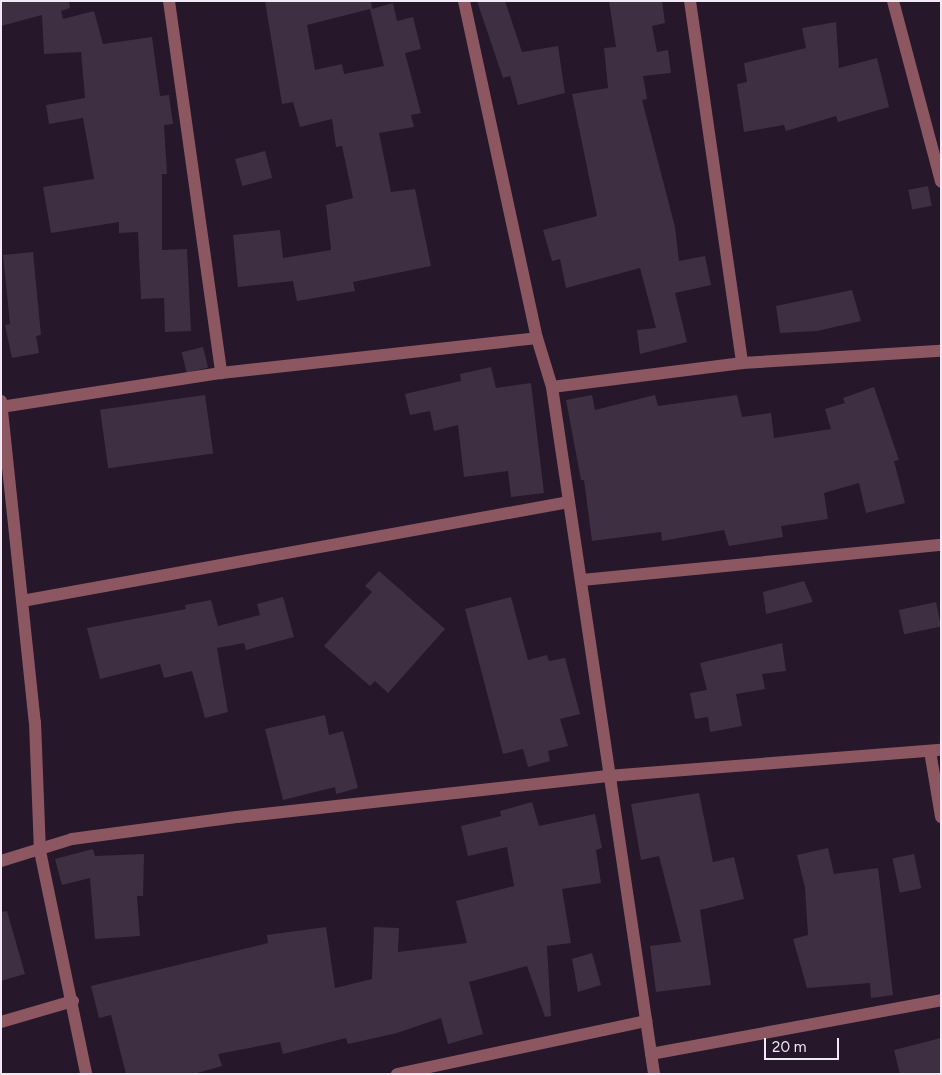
<!DOCTYPE html>
<style>
body{margin:0}
#map{position:relative;width:942px;height:1075px;overflow:hidden;background:#26172a;font-family:Figtree,sans-serif}
div>[style]{position:absolute}
.building>*{inset:0;background:#3f2f43;transform-origin:0 0}
.minor>*{height:12px;margin:-6px;padding:0 6px;transform-origin:6px;border-radius:6px;background:#8c5761}
span{translate:-50% -50%;white-space:nowrap;text-align:center;line-height:1.15;-webkit-text-stroke:5px #26172a;paint-order:stroke}
.frame{position:absolute;inset:0;border:2px solid #f3e8f5;pointer-events:none}
.scale{position:absolute;left:764px;top:1038px;width:75px;height:22px;box-sizing:border-box;border:2px solid #f3e8f5;border-top:0;padding-left:6px;font-size:15px;line-height:18px;white-space:nowrap;color:#f3e8f5;-webkit-text-stroke:4px #26172a;paint-order:stroke}
</style>
<div id="map">
<div class="building">
<i style="clip-path:polygon(1px 1px,69px 1px,70px 8px,61px 11px,63px 19px,94px 11px,103px 44px,152px 37px,160px 96px,169px 95px,173px 124px,164px 125px,167px 174px,162px 174px,162px 250px,187px 249px,191px 331px,165px 332px,164px 298px,141px 299px,138px 232px,119px 233px,119px 222px,51px 233px,43px 187px,94px 179px,83px 118px,49px 124px,46px 105px,85px 98px,81px 52px,44px 54px,42px 15px,1px 26px)"></i>
<i style="clip-path:polygon(evenodd,265px 1px,371px 1px,372px 9px,393px 3px,397px 21px,413px 17px,421px 49px,405px 53px,421px 113px,411px 115px,414px 127px,379px 133px,391px 192px,415px 189px,431px 266px,353px 282px,355px 291px,297px 301px,293px 281px,238px 287px,233px 235px,280px 230px,283px 258px,331px 250px,326px 205px,353px 198px,342px 146px,336px 147px,332px 119px,300px 127px,293px 102px,282px 104px,265px 1px,370px 9px,384px 66px,344px 74px,342px 64px,315px 70px,307px 25px,370px 9px)"></i>
<i style="clip-path:polygon(477px 1px,505px 1px,522px 52px,558px 46px,565px 93px,518px 105px,510px 76px,503px 78px)"></i>
<i style="clip-path:polygon(609px 1px,662px 1px,665px 23px,652px 26px,657px 52px,668px 50px,671px 73px,643px 76px,647px 99px,642px 100px,675px 227px,679px 261px,705px 256px,711px 285px,675px 293px,687px 342px,640px 354px,637px 330px,656px 328px,640px 268px,566px 288px,560px 259px,552px 261px,543px 230px,597px 216px,572px 94px,608px 88px,604px 48px,616px 47px)"></i>
<i style="clip-path:polygon(836px 22px,839px 68px,877px 58px,889px 107px,838px 122px,836px 116px,786px 131px,784px 125px,744px 132px,737px 84px,747px 82px,744px 63px,806px 48px,802px 28px)"></i>
<i style="left:265px;top:151px;width:28px;height:31px;rotate:75deg"></i>
<i style="left:928px;top:186px;width:20px;height:20px;rotate:79deg"></i>
<i style="clip-path:polygon(33px 252px,41px 335px,36px 336px,39px 353px,12px 358px,5px 325px,10px 324px,3px 255px)"></i>
<i style="clip-path:polygon(852px 290px,861px 321px,817px 331px,780px 333px,776px 306px)"></i>
<i style="left:203px;top:347px;width:21px;height:22px;rotate:76deg"></i>
<i style="clip-path:polygon(491px 367px,496px 388px,531px 383px,544px 493px,511px 497px,508px 471px,464px 477px,458px 425px,434px 431px,430px 411px,410px 415px,405px 394px,461px 381px,460px 374px)"></i>
<i style="clip-path:polygon(874px 387px,899px 460px,894px 461px,905px 503px,866px 513px,859px 483px,824px 493px,828px 519px,781px 526px,783px 537px,729px 546px,724px 530px,662px 541px,661px 532px,592px 541px,584px 480px,581px 480px,566px 400px,592px 395px,595px 410px,655px 395px,658px 406px,737px 395px,742px 417px,771px 413px,774px 438px,831px 429px,825px 409px,845px 403px,843px 398px)"></i>
<i style="left:205px;top:395px;width:59px;height:106px;rotate:82deg"></i>
<i style="clip-path:polygon(379px 571px,445px 629px,388px 693px,375px 681px,370px 686px,324px 646px,372px 592px,365px 586px)"></i>
<i style="clip-path:polygon(804px 581px,813px 602px,766px 614px,763px 592px)"></i>
<i style="clip-path:polygon(283px 597px,294px 637px,246px 650px,244px 643px,217px 648px,228px 712px,205px 718px,192px 671px,164px 678px,160px 664px,100px 679px,87px 628px,186px 609px,185px 605px,211px 600px,218px 626px,260px 615px,257px 604px)"></i>
<i style="clip-path:polygon(511px 597px,528px 660px,547px 655px,549px 661px,565px 658px,580px 714px,560px 719px,568px 746px,548px 751px,550px 761px,528px 767px,523px 749px,503px 754px,465px 609px)"></i>
<i style="left:936px;top:602px;width:25px;height:38px;rotate:78deg"></i>
<i style="clip-path:polygon(782px 643px,786px 671px,762px 674px,765px 689px,736px 694px,742px 726px,710px 732px,708px 717px,695px 719px,690px 693px,707px 690px,700px 663px)"></i>
<i style="clip-path:polygon(325px 715px,329px 735px,343px 731px,358px 788px,336px 794px,335px 787px,283px 800px,265px 729px)"></i>
<i style="clip-path:polygon(699px 793px,713px 862px,734px 857px,744px 899px,700px 910px,711px 985px,656px 992px,650px 946px,681px 942px,659px 856px,641px 860px,631px 804px)"></i>
<i style="clip-path:polygon(532px 802px,539px 826px,595px 814px,602px 848px,596px 850px,601px 883px,562px 889px,571px 943px,547px 946px,551px 1016px,545px 1017px,527px 966px,469px 982px,483px 1034px,448px 1044px,441px 1018px,397px 1033px,348px 1044px,346px 1038px,283px 1054px,280px 1042px,218px 1054px,222px 1066px,194px 1074px,126px 1074px,111px 1015px,99px 1018px,91px 986px,268px 943px,267px 935px,326px 927px,335px 988px,372px 979px,374px 927px,399px 928px,398px 952px,467px 943px,456px 901px,514px 886px,507px 847px,468px 856px,461px 826px,501px 816px,500px 811px)"></i>
<i style="clip-path:polygon(828px 848px,834px 874px,878px 868px,893px 995px,871px 998px,870px 983px,807px 988px,793px 939px,808px 935px,805px 888px,797px 855px)"></i>
<i style="clip-path:polygon(93px 849px,95px 856px,144px 854px,143px 896px,137px 896px,140px 936px,95px 939px,90px 878px,62px 885px,55px 859px)"></i>
<i style="left:914px;top:854px;width:35px;height:22px;rotate:78deg"></i>
<i style="clip-path:polygon(7px 911px,25px 974px,1px 981px,1px 912px)"></i>
<i style="clip-path:polygon(592px 953px,601px 985px,578px 992px,572px 959px)"></i>
<i style="clip-path:polygon(941px 1038px,941px 1074px,900px 1074px,894px 1050px)"></i>
</div>
<div class="minor">
<i style="left:169px;top:1px;width:376px;rotate:82deg"></i>
<i style="left:464px;top:1px;width:345px;rotate:77.8deg"></i>
<i style="left:537px;top:338px;width:51px;rotate:73deg"></i>
<i style="left:552px;top:387px;width:695px;rotate:81.55deg"></i>
<i style="left:690px;top:1px;width:366px;rotate:81.8deg"></i>
<i style="left:893px;top:1px;width:187px;rotate:75.1deg"></i>
<i style="left:552px;top:387px;width:192px;rotate:-7.2deg"></i>
<i style="left:742px;top:363px;width:199px;rotate:-3.5deg"></i>
<i style="left:1px;top:401px;width:323px;rotate:84deg"></i>
<i style="left:35px;top:722px;width:129px;rotate:87.8deg"></i>
<i style="left:40px;top:851px;width:228px;rotate:78.3deg"></i>
<i style="left:1px;top:407px;width:223px;rotate:-8.8deg"></i>
<i style="left:221px;top:373px;width:318px;rotate:-6.3deg"></i>
<i style="left:582px;top:580px;width:361px;rotate:-5.6deg"></i>
<i style="left:22px;top:601px;width:556px;rotate:-10.26deg"></i>
<i style="left:930px;top:751px;width:67px;rotate:80.5deg"></i>
<i style="left:1px;top:861px;width:74px;rotate:-17.2deg"></i>
<i style="left:72px;top:839px;width:166px;rotate:-7.6deg"></i>
<i style="left:237px;top:817px;width:373px;rotate:-6.3deg"></i>
<i style="left:608px;top:776px;width:334px;rotate:-4.5deg"></i>
<i style="left:1px;top:1022px;width:75px;rotate:-16.3deg"></i>
<i style="left:651px;top:1054px;width:295px;rotate:-10.5deg"></i>
<i style="left:397px;top:1074px;width:255px;rotate:-12deg"></i>
</div>
<div class="frame"></div>
<div class="scale">20 m</div>
</div>
